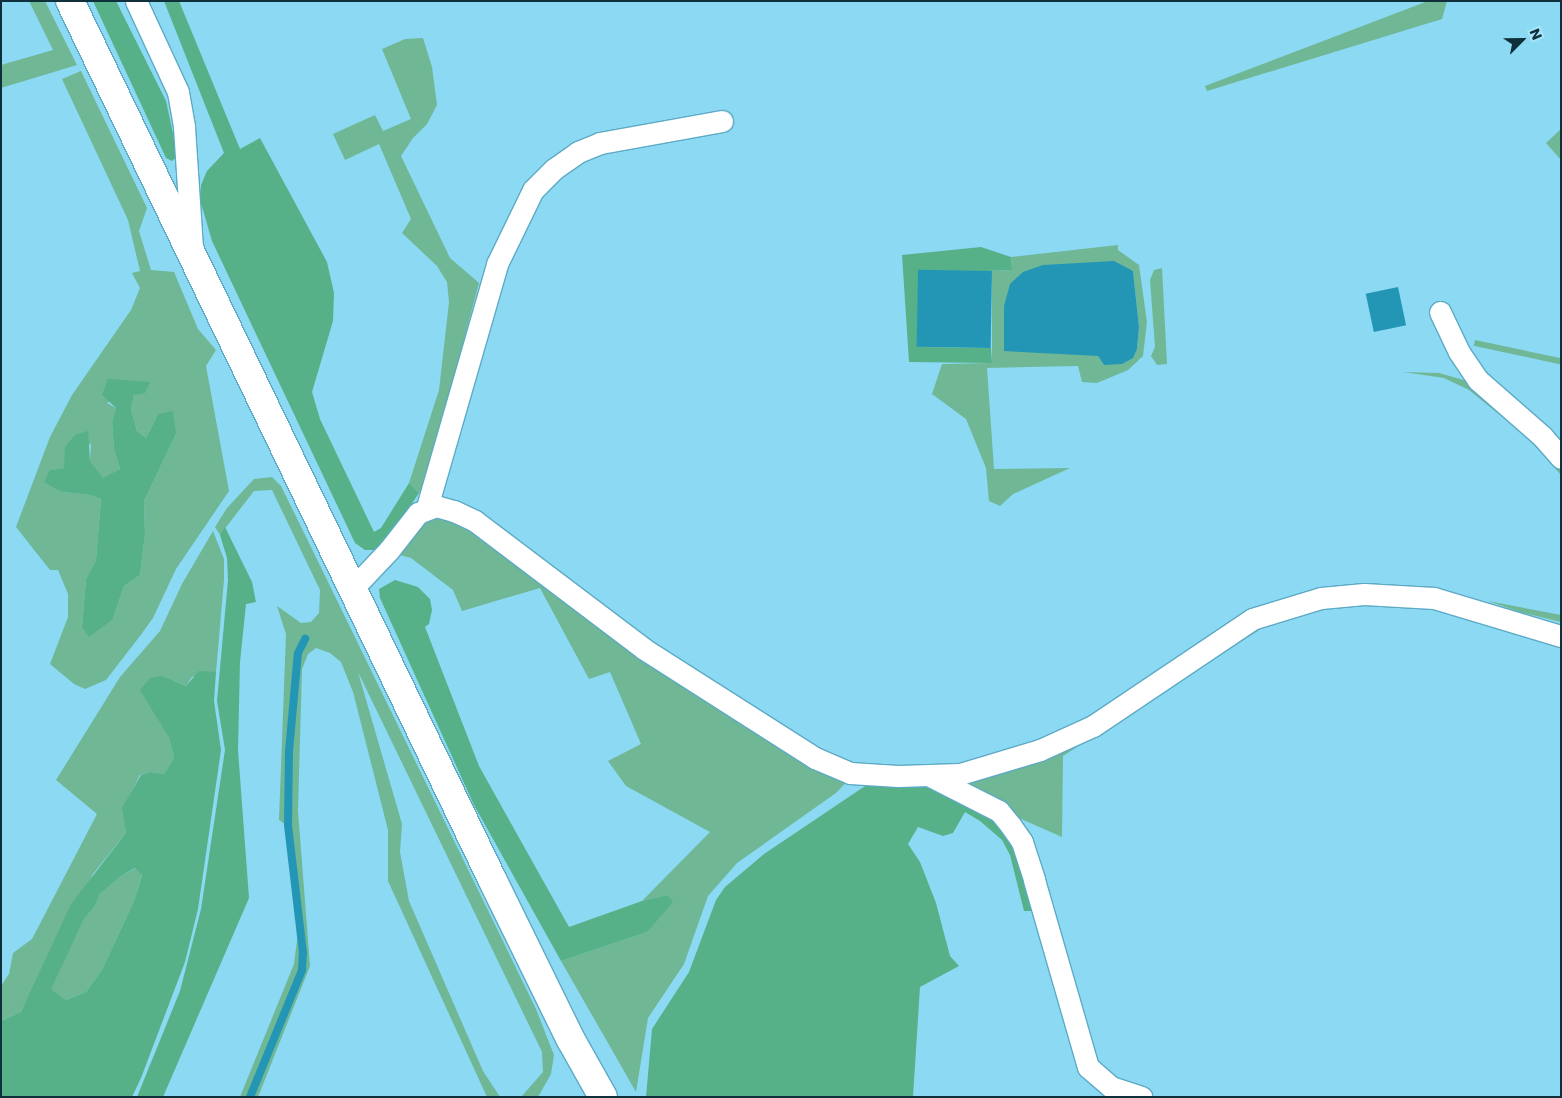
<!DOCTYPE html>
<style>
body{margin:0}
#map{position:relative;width:1562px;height:1098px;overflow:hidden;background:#8cd9f4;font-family:Poppins,sans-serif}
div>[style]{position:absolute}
.green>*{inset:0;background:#6fb795;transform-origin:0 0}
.forest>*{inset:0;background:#56b188}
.water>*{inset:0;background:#2396b6;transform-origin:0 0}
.stream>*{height:8px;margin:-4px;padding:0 4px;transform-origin:4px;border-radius:4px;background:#2396b6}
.roads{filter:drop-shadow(1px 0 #5daac4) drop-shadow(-1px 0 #5daac4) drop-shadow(0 1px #5daac4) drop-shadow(0 -1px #5daac4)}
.street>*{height:21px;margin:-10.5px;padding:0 10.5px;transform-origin:10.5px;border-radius:10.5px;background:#fff}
.secondary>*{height:28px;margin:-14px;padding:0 14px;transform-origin:14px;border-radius:14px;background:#fff}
span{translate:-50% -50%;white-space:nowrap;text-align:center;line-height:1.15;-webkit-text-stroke:5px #a8e4fa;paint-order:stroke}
.frame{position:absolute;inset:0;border:2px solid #0f303a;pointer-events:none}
.north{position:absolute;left:1497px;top:15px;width:50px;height:50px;-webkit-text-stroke:4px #a8e4fa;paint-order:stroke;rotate:67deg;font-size:14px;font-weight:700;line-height:20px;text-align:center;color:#0f303a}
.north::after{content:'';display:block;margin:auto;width:18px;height:22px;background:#0f303a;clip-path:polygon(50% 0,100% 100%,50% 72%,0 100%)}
</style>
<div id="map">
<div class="green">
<i style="clip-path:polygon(29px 1px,45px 1px,77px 65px,1px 88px,1px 65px,53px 50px)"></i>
<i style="clip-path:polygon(1428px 1px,1447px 1px,1442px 19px,1207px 91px,1205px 86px)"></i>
<i style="clip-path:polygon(423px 38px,432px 67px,437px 105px,427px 124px,413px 138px,401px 156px,450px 258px,479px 283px,426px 481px,419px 493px,409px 483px,439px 390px,449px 302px,447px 282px,437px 266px,402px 233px,411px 219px,379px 144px,345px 160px,333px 134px,375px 115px,383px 131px,411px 119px,382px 49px,405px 39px)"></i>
<i style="clip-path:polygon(evenodd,81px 71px,147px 208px,139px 231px,151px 270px,174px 272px,198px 329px,216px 350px,206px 366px,229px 491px,176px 569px,153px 618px,140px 636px,106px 680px,85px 689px,74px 684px,50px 664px,68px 617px,68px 594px,58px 570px,50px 570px,16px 527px,50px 437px,72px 395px,131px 310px,140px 288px,132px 273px,140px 271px,128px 220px,62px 79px,81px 71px,149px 382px,134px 395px,131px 409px,137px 431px,146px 438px,158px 414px,176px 434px,144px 501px,145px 534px,140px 575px,124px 586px,113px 619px,82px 627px,86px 579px,96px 560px,101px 499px,90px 495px,62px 492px,50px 470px,64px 468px,91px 443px,90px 461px,103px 479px,120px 469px,114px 449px,112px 422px,116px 408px,107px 403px,149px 382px)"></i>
<i style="clip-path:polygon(1561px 129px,1561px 160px,1546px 143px)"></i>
<i style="clip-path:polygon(evenodd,1118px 245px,1118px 250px,1139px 265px,1147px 322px,1143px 356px,1128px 370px,1097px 383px,1082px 382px,1078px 366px,987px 368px,994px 469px,1070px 468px,1013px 494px,1000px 506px,989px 501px,986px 468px,966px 419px,932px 394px,942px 364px,992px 363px,992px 271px,1012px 270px,1011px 257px,1118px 245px,1133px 271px,1139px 327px,1137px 349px,1104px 365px,1098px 356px,1133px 271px)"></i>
<i style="clip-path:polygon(1162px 268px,1167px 364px,1157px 365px,1151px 356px,1155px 347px,1150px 280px,1154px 270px)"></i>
<i style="left:1475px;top:340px;width:88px;height:6px;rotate:12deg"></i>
<i style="clip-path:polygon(1403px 372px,1439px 373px,1467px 381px,1561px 468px,1561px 475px,1527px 437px,1469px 390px,1444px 378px)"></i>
<i style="clip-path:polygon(272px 477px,281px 486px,311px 547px,536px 1009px,554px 1055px,551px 1074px,538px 1097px,521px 1097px,543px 1072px,542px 1052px,358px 672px,402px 824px,400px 852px,409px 901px,483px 1071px,500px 1097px,487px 1097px,388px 881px,388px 830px,353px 692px,341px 662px,330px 653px,316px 648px,308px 654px,302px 669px,298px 811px,310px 966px,258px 1097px,252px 1097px,304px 971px,305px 953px,290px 825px,291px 752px,299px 653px,306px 640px,303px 638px,296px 652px,287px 751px,286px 825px,279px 820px,286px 634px,277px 606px,301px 623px,311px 622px,319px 613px,320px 590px,272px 490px,254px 491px,220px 535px,215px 527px,227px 508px,254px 479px)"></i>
<i style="clip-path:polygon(429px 515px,460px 520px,633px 652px,775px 746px,823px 769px,851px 777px,836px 793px,737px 863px,708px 896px,684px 964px,648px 1018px,636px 1092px,561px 961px,647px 932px,667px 895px,642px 901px,710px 832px,626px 786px,608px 761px,641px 744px,610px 672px,589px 679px,540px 588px,462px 611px,453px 590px,411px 558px,393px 553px)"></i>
<i style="clip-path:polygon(213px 531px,224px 559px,224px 580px,216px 672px,192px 677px,186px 686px,163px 676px,158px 719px,169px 738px,174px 758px,164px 774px,150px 772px,140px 775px,123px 808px,126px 833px,93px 874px,21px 1012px,1px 1021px,1px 986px,9px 974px,13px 953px,32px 939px,97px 814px,56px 780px,120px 677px,160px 631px,182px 584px)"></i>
<i style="clip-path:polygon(1488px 601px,1561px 615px,1561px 622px,1520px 612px)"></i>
<i style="clip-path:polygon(1321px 605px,1322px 611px,1299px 612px,1264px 627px,1063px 756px,1062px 837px,1005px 812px,963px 778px,1029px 759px,1095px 729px,1262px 621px,1303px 606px)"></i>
<i style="clip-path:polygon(136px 868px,142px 874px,134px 901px,102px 970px,86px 992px,66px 1000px,50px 989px,84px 919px,95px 906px,100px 894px,121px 876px)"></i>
<i style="clip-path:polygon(298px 933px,300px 970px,248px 1097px,240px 1097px,294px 964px)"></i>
</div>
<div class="forest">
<i style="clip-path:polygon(93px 1px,116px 1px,166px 101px,178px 156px,172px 161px,166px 158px)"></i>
<i style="clip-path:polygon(164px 1px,179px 1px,240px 149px,260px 138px,327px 262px,334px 293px,333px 321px,312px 392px,320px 419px,374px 532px,381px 528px,409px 483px,419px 493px,383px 546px,374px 550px,365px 550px,355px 543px,212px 241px,200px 200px,201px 185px,207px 171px,224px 153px)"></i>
<i style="clip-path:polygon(981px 247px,1011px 257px,1012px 270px,918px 274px,922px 347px,991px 348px,992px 363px,909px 362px,902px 255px)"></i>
<i style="clip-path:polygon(108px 379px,150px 382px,145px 393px,134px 395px,131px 409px,137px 431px,146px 438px,158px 414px,173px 411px,176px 434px,144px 501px,145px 534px,140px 575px,124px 586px,113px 619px,89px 637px,82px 627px,86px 579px,96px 560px,101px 499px,90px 495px,62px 492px,44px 482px,50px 470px,64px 468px,65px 447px,75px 435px,88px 431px,90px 461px,103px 478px,120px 469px,114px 449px,112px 422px,116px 408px,102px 395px)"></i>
<i style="clip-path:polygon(225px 527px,252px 582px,256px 602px,246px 604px,240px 662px,238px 750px,249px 898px,163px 1097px,137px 1097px,180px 991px,201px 909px,225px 750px,217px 701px,228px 580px,227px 558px,220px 535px)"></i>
<i style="clip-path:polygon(395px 580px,418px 587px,430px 599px,432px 610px,429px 624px,425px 627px,479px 766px,569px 927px,642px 901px,667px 895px,673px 902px,647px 932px,561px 961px,474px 805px,380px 598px,379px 589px)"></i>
<i style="clip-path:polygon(evenodd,199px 671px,216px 672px,214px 701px,221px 750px,198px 909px,185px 962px,141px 1078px,132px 1097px,1px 1097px,1px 1021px,21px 1012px,71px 904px,126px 833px,122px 808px,141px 775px,150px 772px,164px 774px,174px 758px,169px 738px,140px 690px,150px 678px,163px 676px,186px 686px,199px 671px,135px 868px,142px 875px,134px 901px,102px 970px,86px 992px,66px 1000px,51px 989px,84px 919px,95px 906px,100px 894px,121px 876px,135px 868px)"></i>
<i style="clip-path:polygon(877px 778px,910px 781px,954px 793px,1010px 831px,1036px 911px,1024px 911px,1010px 855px,1002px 840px,980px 821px,965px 812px,953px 833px,943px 836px,918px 827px,908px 844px,920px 862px,936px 903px,950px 956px,959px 966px,920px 987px,913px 1097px,646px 1097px,652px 1029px,689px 972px,716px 900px,725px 887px,764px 854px)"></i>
</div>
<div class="water">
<i style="clip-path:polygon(1114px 261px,1133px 271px,1139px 327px,1137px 349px,1133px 358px,1122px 364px,1104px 365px,1098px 356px,1004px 351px,1004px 306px,1010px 284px,1023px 272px,1043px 265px)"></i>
<i style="left:992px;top:271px;width:77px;height:74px;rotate:91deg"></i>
<i style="left:1398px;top:287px;width:39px;height:33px;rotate:78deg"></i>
</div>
<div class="stream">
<i style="left:250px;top:1097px;width:137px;rotate:-67.7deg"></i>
<i style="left:302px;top:970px;width:17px;rotate:-87deg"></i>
<i style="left:303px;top:953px;width:129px;rotate:-96.7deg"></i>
<i style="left:288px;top:825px;width:74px;rotate:-89.2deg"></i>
<i style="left:289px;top:751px;width:98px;rotate:-84.8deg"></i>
<i style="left:298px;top:653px;width:16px;rotate:-63deg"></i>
</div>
<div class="roads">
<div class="street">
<i style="left:136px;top:1px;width:100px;rotate:65.2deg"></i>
<i style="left:178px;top:92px;width:36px;rotate:80deg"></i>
<i style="left:184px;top:127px;width:121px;rotate:86.2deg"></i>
<i style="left:1440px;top:312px;width:44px;rotate:64.6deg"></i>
<i style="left:1459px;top:352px;width:34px;rotate:56deg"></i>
<i style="left:1478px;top:380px;width:85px;rotate:41.2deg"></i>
<i style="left:1542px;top:436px;width:29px;rotate:49deg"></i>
<i style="left:427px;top:507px;width:253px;rotate:-73.9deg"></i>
<i style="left:497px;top:264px;width:82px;rotate:-64.1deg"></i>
<i style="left:533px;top:190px;width:30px;rotate:-45deg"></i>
<i style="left:554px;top:169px;width:29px;rotate:-35deg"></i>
<i style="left:578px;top:152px;width:24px;rotate:-22deg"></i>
<i style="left:600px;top:143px;width:124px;rotate:-10.2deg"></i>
<i style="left:354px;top:587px;width:51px;rotate:-46.6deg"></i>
<i style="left:389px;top:550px;width:47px;rotate:-51.9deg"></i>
<i style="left:418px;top:513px;width:19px;rotate:-21deg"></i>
<i style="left:436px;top:506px;width:19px;rotate:16deg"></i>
<i style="left:454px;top:511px;width:23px;rotate:25deg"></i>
<i style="left:475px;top:521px;width:212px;rotate:37.1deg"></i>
<i style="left:644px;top:649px;width:203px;rotate:32.5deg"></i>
<i style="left:815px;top:758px;width:38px;rotate:23deg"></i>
<i style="left:850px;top:773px;width:48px;rotate:3.6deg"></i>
<i style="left:898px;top:776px;width:62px;rotate:-1.8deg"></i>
<i style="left:960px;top:774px;width:84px;rotate:-16.7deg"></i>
<i style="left:1040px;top:750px;width:58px;rotate:-24.4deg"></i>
<i style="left:1093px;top:726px;width:192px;rotate:-33.9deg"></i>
<i style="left:1252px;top:619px;width:72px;rotate:-16.9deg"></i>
<i style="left:1321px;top:598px;width:43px;rotate:-5.3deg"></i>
<i style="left:1364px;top:594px;width:70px;rotate:3.3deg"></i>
<i style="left:1434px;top:598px;width:133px;rotate:16.7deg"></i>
<i style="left:930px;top:776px;width:77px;rotate:26.9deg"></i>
<i style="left:999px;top:811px;width:19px;rotate:51deg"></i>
<i style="left:1011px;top:826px;width:19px;rotate:55deg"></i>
<i style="left:1022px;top:842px;width:40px;rotate:72deg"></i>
<i style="left:1034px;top:880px;width:195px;rotate:73.9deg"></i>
<i style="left:1088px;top:1067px;width:30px;rotate:41deg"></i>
<i style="left:1111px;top:1087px;width:32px;rotate:18deg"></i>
</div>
<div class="secondary">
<i style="left:70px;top:1px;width:974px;rotate:64.33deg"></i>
<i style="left:492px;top:879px;width:179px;rotate:63.9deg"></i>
<i style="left:571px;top:1040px;width:65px;rotate:60.7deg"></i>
</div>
</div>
<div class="frame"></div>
<div class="north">N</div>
</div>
